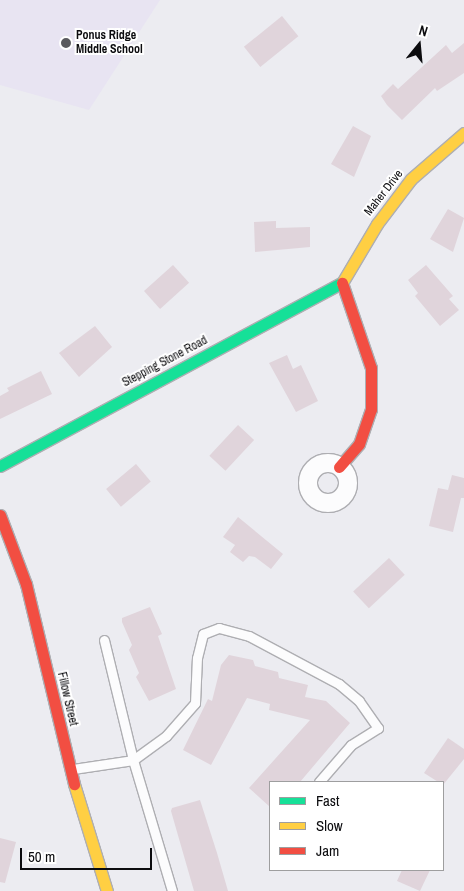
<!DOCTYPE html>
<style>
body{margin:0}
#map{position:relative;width:464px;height:891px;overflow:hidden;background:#ececf1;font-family:"Archivo Narrow",sans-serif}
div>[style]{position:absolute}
.education>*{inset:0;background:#e8e4f2}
.building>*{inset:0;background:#e0d4db;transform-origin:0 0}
.roads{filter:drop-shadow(1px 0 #aeaeb2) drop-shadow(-1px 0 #aeaeb2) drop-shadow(0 1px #aeaeb2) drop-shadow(0 -1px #aeaeb2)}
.lane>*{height:9px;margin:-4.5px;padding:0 4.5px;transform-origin:4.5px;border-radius:4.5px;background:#fcfcfd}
.street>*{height:18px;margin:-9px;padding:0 9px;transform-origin:9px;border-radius:9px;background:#fcfcfd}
.street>.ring{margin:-9px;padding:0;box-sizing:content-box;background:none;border:18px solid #fcfcfd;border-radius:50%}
.fast>*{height:11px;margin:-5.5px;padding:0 5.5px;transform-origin:5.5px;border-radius:5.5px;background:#16e098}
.slow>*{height:11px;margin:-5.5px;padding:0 5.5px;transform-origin:5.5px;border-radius:5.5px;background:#ffcf43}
.jam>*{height:11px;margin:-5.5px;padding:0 5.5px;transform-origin:5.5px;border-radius:5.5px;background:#f24e42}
.dots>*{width:14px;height:14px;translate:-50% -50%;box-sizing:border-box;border:2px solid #fff;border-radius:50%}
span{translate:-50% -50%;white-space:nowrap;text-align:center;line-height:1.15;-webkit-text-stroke:4px #fff;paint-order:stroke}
.poi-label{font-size:12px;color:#0c0c0f;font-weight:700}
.left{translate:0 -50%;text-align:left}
.street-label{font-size:12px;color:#0c0c0f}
.legend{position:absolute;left:269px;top:781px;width:175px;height:90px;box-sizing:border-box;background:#fff;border:1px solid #9e9e9f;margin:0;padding:6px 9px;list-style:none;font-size:15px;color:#0c0c0f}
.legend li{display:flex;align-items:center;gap:10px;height:25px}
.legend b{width:25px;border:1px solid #9e9e9f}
.north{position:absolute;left:394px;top:20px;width:50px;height:50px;-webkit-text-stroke:4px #fff;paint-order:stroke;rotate:17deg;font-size:14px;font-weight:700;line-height:20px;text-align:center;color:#0c0c0f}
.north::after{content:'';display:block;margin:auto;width:18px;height:22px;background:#0c0c0f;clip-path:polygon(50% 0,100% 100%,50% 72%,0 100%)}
.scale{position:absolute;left:20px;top:848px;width:132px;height:22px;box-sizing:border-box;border:2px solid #0c0c0f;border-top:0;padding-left:6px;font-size:15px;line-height:18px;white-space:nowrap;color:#0c0c0f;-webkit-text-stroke:4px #fff;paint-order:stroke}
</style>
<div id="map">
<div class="education">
<i style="clip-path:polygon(0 0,160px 0,89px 110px,0 85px)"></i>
</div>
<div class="building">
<i style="left:282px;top:16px;width:26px;height:49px;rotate:51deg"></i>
<i style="clip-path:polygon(464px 43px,464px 73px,437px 91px,435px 88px,402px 120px,387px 105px,381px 96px,393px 84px,398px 89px,446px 45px,452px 53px)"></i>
<i style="clip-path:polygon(353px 126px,371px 136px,354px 177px,331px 164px)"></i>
<i style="clip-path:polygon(448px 209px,464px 218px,453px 252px,430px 239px)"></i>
<i style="clip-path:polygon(276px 221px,276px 228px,310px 227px,310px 247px,255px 252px,254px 222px)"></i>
<i style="left:173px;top:265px;width:24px;height:39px;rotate:48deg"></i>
<i style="clip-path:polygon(426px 265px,453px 296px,449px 299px,459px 310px,440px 326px,415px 296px,418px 293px,408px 280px)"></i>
<i style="clip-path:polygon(95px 326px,112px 347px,79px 377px,59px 353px)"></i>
<i style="clip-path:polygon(287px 355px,293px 369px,301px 365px,318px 401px,296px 412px,269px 363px)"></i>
<i style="clip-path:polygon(41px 371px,52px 394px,0 419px,0 396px,9px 391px,7px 388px)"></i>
<i style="left:238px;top:425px;width:22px;height:42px;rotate:43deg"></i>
<i style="left:136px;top:464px;width:23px;height:39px;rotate:50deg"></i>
<i style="clip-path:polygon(452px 475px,464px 478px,464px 498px,461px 498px,453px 532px,429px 526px,438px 488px,448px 490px)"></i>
<i style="clip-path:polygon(238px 517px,283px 554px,271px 569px,255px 557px,249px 556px,243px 562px,230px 552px,235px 545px,223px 537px)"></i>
<i style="left:389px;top:558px;width:23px;height:49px;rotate:47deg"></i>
<i style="clip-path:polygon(150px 607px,162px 634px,158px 636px,176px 689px,149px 701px,136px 677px,139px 673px,129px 650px,132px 645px,122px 622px,122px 618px)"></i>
<i style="clip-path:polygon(229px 655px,253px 660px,255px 666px,278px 672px,279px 678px,308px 685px,305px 697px,326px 701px,350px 723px,300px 782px,270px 782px,270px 807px,249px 788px,310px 720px,269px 710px,270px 704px,247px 698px,211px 765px,183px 750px,208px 699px,212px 701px,221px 665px)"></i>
<i style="clip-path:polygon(448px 738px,464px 749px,464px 759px,443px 785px,424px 773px)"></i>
<i style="clip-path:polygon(200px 800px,217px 853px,228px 891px,194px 891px,171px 811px,172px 808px)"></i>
<i style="clip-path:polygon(0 838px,16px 842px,5px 883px,0 882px)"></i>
<i style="clip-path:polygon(402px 870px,430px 870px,420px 891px,397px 881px)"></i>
</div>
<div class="roads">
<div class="lane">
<i style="left:104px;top:640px;width:123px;rotate:76.4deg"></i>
<i style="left:133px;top:760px;width:137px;rotate:73.4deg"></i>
<i style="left:73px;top:769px;width:61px;rotate:-8.5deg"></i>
<i style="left:133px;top:760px;width:41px;rotate:-36deg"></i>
<i style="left:166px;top:736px;width:44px;rotate:-48.7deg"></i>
<i style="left:195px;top:703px;width:45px;rotate:-87.5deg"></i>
<i style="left:197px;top:658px;width:25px;rotate:-76deg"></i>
<i style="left:203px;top:634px;width:17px;rotate:-21deg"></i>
<i style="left:219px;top:628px;width:31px;rotate:15deg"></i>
<i style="left:249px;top:636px;width:102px;rotate:28.1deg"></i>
<i style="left:339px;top:684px;width:26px;rotate:40deg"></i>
<i style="left:359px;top:701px;width:33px;rotate:55deg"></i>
<i style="left:378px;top:728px;width:32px;rotate:148deg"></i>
<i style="left:351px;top:745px;width:49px;rotate:130.9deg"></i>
</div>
<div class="street">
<i class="ring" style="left:308px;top:463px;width:22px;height:22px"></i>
</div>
<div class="fast">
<i style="left:0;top:466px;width:388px;rotate:-28.2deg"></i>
</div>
<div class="slow">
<i style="left:342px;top:283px;width:69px;rotate:-59.3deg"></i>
<i style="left:377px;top:224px;width:56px;rotate:-52.9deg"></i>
<i style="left:411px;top:179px;width:70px;rotate:-41deg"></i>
<i style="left:74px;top:784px;width:112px;rotate:72.9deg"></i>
</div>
<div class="jam">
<i style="left:339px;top:467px;width:30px;rotate:-49deg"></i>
<i style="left:359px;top:444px;width:37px;rotate:-71deg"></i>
<i style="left:371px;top:409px;width:41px;rotate:-90deg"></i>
<i style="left:371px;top:368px;width:90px;rotate:-108.8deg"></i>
<i style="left:0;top:515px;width:74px;rotate:69.4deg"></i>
<i style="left:26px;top:584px;width:206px;rotate:76.5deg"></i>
</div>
</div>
<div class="dots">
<i style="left:66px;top:43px;background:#5a5a5e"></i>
</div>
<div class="poi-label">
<span class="left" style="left:76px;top:43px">Ponus Ridge<br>Middle School</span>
</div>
<div class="street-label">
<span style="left:384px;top:193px;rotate:-52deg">Maher Drive</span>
<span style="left:165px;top:362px;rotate:-28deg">Stepping Stone Road</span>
<span style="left:67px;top:699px;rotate:77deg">Fillow Street</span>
</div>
<ul class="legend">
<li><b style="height:6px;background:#16e098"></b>Fast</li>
<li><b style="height:6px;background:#ffcf43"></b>Slow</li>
<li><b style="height:6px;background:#f24e42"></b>Jam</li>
</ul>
<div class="north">N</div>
<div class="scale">50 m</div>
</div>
